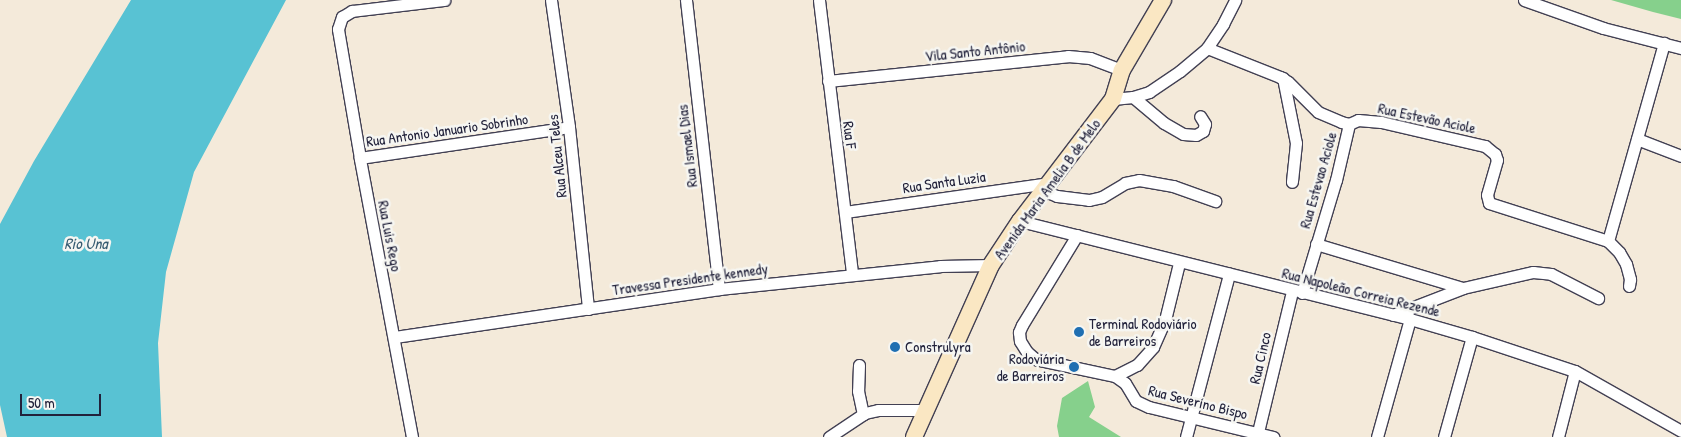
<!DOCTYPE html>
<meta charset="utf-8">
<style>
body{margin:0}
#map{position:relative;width:1681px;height:437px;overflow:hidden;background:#f4eada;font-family:"Patrick Hand",sans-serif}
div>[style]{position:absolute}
.green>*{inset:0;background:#86d08c}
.water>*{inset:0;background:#58c2d3}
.roads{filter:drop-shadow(1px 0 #424053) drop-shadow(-1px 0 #424053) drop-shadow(0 1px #424053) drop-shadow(0 -1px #424053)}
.street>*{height:11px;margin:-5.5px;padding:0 5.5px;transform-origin:5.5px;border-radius:5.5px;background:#fff}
.secondary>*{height:16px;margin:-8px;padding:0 8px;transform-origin:8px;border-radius:8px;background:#fae7c3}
.dots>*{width:14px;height:14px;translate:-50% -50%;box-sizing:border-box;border:2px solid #f6f6f2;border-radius:50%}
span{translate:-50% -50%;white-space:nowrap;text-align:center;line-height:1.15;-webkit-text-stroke:5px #f6f6f2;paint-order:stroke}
.street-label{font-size:15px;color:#22223b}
.poi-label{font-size:15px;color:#22223b}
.left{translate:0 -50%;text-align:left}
.right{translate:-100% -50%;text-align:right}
.water-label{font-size:16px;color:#355a70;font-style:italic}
.scale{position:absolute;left:20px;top:394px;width:81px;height:22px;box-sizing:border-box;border:2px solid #22223b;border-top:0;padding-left:6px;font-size:15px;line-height:18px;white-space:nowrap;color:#22223b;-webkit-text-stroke:4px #f6f6f2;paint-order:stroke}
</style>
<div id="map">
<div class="green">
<i style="clip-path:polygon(1611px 0,1681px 0,1681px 19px,1653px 12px)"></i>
<i style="clip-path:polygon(1088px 381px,1095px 407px,1089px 417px,1121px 437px,1059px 437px,1057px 426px,1062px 398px)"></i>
</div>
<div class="water">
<i style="clip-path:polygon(131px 0,286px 0,194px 172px,166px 272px,158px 343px,162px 437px,7px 437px,0 405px,0 224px,34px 161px)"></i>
</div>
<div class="roads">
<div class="street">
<i style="left:551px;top:0;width:128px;rotate:81.9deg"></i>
<i style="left:569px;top:127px;width:183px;rotate:84deg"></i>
<i style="left:686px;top:0;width:291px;rotate:83.5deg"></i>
<i style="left:819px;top:0;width:275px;rotate:83.1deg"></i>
<i style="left:1524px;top:0;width:84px;rotate:19.5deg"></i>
<i style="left:1603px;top:28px;width:81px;rotate:14.4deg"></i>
<i style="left:1207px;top:48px;width:79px;rotate:21.7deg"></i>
<i style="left:1280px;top:77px;width:9px;rotate:32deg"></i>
<i style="left:1288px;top:82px;width:42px;rotate:45deg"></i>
<i style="left:1318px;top:112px;width:25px;rotate:23deg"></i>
<i style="left:1341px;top:122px;width:8px;rotate:14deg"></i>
<i style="left:1349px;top:124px;width:10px;rotate:-24deg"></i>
<i style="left:1358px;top:120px;width:23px;rotate:5deg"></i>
<i style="left:1381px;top:122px;width:107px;rotate:13deg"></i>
<i style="left:1485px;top:146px;width:13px;rotate:39deg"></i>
<i style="left:1495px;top:154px;width:6px;rotate:72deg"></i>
<i style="left:1497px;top:160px;width:36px;rotate:106deg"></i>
<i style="left:1487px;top:195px;width:8px;rotate:76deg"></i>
<i style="left:1489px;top:203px;width:125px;rotate:17.7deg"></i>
<i style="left:1608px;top:241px;width:16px;rotate:45deg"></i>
<i style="left:1619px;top:252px;width:14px;rotate:60deg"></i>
<i style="left:1626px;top:264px;width:16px;rotate:75deg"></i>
<i style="left:1630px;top:279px;width:7px;rotate:98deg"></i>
<i style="left:1283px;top:78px;width:66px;rotate:78.7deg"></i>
<i style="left:1296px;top:143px;width:39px;rotate:96deg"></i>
<i style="left:828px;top:81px;width:241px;rotate:-5.9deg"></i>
<i style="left:1068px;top:56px;width:22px;rotate:5deg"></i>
<i style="left:1090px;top:58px;width:34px;rotate:21deg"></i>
<i style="left:1133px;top:97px;width:40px;rotate:40deg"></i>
<i style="left:1164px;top:123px;width:22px;rotate:30deg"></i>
<i style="left:1183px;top:134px;width:13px;rotate:4deg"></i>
<i style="left:1196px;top:135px;width:8px;rotate:-30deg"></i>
<i style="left:1203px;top:131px;width:7px;rotate:-74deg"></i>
<i style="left:1205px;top:124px;width:9px;rotate:-122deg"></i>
<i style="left:1113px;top:99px;width:20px;rotate:-6deg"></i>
<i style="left:1133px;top:97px;width:17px;rotate:-17deg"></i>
<i style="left:1149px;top:92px;width:37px;rotate:-34deg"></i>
<i style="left:1180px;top:71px;width:35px;rotate:-40deg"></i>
<i style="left:1207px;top:48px;width:29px;rotate:-56deg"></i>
<i style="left:1223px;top:24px;width:27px;rotate:-63deg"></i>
<i style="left:1637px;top:139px;width:47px;rotate:21.1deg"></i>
<i style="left:360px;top:158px;width:211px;rotate:-8.4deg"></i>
<i style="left:1042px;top:190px;width:16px;rotate:22deg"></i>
<i style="left:1057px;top:196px;width:32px;rotate:7deg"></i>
<i style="left:1089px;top:200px;width:13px;rotate:-13deg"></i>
<i style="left:1102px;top:197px;width:27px;rotate:-31deg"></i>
<i style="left:1125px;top:183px;width:14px;rotate:-12deg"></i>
<i style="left:1139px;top:180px;width:35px;rotate:10deg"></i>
<i style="left:1173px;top:186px;width:45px;rotate:19.7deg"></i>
<i style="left:845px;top:212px;width:205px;rotate:-8.1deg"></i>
<i style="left:1020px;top:221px;width:402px;rotate:14.1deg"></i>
<i style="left:1410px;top:319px;width:65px;rotate:16.2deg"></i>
<i style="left:1472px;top:337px;width:108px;rotate:18.3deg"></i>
<i style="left:1575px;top:371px;width:122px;rotate:29.5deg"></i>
<i style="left:1077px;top:235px;width:105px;rotate:121.4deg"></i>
<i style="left:1022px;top:325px;width:8px;rotate:113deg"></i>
<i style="left:1019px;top:332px;width:9px;rotate:84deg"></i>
<i style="left:1020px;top:341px;width:13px;rotate:58deg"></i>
<i style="left:1027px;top:352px;width:11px;rotate:41deg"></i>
<i style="left:1035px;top:359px;width:82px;rotate:12deg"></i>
<i style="left:1115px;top:376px;width:12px;rotate:35deg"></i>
<i style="left:1125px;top:383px;width:21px;rotate:59deg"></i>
<i style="left:1136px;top:401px;width:14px;rotate:25deg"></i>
<i style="left:1149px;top:407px;width:128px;rotate:13.6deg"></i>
<i style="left:1608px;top:241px;width:206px;rotate:-74.2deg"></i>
<i style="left:1316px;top:244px;width:153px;rotate:16.7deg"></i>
<i style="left:1302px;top:293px;width:118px;rotate:-73.3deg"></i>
<i style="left:1336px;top:180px;width:57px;rotate:-76.9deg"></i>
<i style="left:1393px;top:315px;width:75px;rotate:-21.1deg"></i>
<i style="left:1463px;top:288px;width:72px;rotate:-12.9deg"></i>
<i style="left:1533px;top:272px;width:18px;rotate:6deg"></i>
<i style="left:1551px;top:274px;width:53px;rotate:27.1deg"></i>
<i style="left:395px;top:337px;width:328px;rotate:-8.4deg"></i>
<i style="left:719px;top:289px;width:222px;rotate:-5.9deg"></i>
<i style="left:940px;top:266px;width:51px;rotate:-1.1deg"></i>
<i style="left:859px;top:365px;width:26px;rotate:92deg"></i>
<i style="left:858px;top:391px;width:24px;rotate:78deg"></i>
<i style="left:1115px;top:376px;width:25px;rotate:-27deg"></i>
<i style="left:1137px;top:365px;width:24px;rotate:-48deg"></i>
<i style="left:1153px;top:347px;width:30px;rotate:-66deg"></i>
<i style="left:1165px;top:320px;width:59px;rotate:-76.2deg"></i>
<i style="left:1258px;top:432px;width:145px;rotate:-76.4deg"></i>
<i style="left:412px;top:437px;width:284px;rotate:-100.6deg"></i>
<i style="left:360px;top:158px;width:131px;rotate:-99.7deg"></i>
<i style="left:338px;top:29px;width:13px;rotate:-72deg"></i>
<i style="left:342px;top:17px;width:12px;rotate:-31deg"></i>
<i style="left:352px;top:11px;width:93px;rotate:-6.8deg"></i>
<i style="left:829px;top:437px;width:43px;rotate:-33.7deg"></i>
<i style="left:865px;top:413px;width:13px;rotate:-13deg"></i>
<i style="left:878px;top:410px;width:48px"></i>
<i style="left:1186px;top:437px;width:169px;rotate:-75.2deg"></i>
<i style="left:1377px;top:437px;width:123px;rotate:-74.4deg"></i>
<i style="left:1444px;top:437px;width:104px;rotate:-74.4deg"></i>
<i style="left:1558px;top:437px;width:68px;rotate:-75.6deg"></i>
</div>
<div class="secondary">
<i style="left:914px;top:437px;width:188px;rotate:-65.9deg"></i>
<i style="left:991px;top:265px;width:53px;rotate:-56.6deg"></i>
<i style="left:1020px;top:221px;width:153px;rotate:-52.7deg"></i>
<i style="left:1113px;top:99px;width:30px;rotate:-73deg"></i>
<i style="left:1122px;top:70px;width:81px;rotate:-59.6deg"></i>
</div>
</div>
<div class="dots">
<i style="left:1079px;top:332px;background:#1f6fb2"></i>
<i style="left:895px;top:347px;background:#1f6fb2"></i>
<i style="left:1074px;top:367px;background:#1f6fb2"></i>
</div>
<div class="street-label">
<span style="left:975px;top:51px;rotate:-6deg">Vila Santo Antônio</span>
<span style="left:1427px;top:118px;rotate:12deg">Rua Estevão Aciole</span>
<span style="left:447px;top:130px;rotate:-8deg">Rua Antonio Januario Sobrinho</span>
<span style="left:850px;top:135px;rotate:83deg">Rua F</span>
<span style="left:687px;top:146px;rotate:-97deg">Rua Ismael Dias</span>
<span style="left:557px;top:156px;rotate:-96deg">Rua Alceu Teles</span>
<span style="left:1318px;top:180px;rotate:-74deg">Rua Estevao Aciole</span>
<span style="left:944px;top:182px;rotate:-8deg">Rua Santa Luzia</span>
<span style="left:1047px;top:189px;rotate:-54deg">Avenida Maria Amelia B de Melo</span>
<span style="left:390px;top:236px;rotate:79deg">Rua Luis Rego</span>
<span style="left:690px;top:279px;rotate:-8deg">Travessa Presidente kennedy</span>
<span style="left:1361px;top:292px;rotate:14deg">Rua Napoleão Correia Rezende</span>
<span style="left:1260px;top:358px;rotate:-77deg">Rua Cinco</span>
<span style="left:1198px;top:402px;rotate:14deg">Rua Severino Bispo</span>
</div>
<div class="poi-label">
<span class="left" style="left:1089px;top:332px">Terminal Rodoviário<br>de Barreiros</span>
<span class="left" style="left:905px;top:347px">Construlyra</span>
<span class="right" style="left:1064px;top:367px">Rodoviária<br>de Barreiros</span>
</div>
<div class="water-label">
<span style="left:86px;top:243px">Rio Una</span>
</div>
<div class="scale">50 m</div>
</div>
